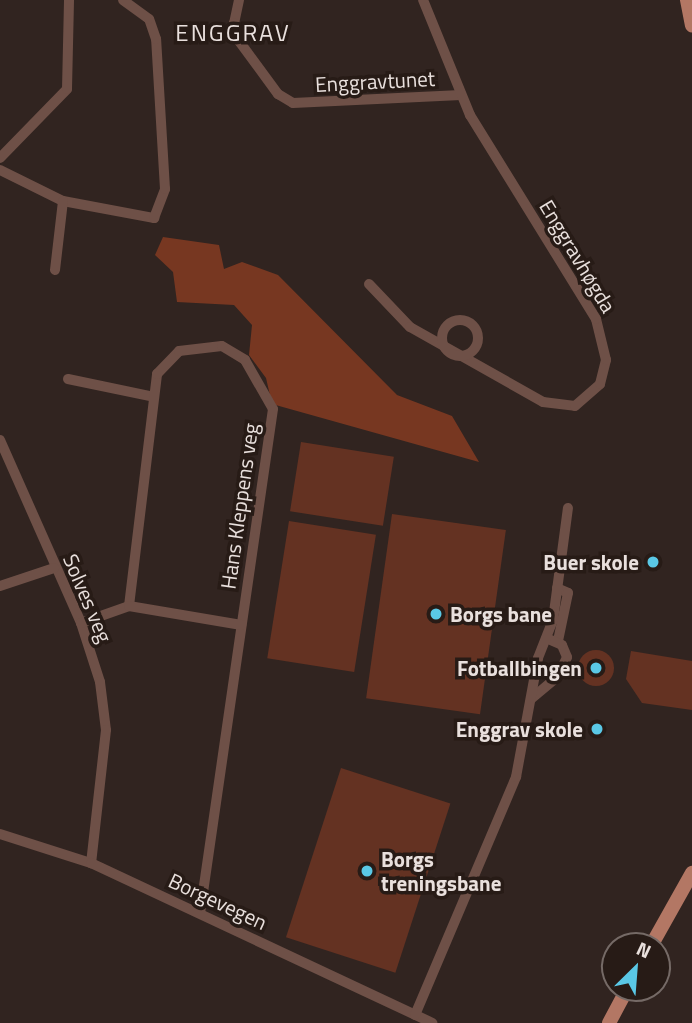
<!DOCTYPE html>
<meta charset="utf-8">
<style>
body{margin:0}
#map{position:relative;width:692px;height:1023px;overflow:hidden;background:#312420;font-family:"Titillium Web",sans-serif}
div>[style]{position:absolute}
.green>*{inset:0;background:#643222;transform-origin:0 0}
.round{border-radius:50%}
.forest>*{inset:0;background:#773721}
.minor>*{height:10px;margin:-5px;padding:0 5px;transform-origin:5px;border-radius:5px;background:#6e5047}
.minor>.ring{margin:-5px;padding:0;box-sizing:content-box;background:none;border:10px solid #6e5047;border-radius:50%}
.major>*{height:14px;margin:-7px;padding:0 7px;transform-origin:7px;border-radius:7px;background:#b37764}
.dots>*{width:19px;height:19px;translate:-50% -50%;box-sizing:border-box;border:4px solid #271b16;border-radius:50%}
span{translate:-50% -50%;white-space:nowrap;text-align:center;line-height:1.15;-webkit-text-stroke:7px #271b16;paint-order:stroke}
.street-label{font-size:21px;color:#e9e0dd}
.poi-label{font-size:21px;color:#e9e0dd;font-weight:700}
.right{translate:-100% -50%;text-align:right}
.left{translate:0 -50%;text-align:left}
.quarter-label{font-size:24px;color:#e9e0dd;letter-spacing:2px}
.north{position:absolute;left:601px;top:932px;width:70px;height:70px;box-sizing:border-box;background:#271b16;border:2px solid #756a66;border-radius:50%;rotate:25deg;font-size:19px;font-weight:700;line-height:28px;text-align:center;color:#e9e0dd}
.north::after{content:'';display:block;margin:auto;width:24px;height:32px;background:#5ac8e6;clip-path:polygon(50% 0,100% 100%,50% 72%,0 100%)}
</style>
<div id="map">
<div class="green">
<i style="left:301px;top:442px;width:94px;height:70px;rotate:9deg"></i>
<i style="left:392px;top:514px;width:115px;height:186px;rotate:8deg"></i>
<i style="left:289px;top:521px;width:88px;height:139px;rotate:9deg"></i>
<i class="round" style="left:578px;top:650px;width:36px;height:36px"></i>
<i style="clip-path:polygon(631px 651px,692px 661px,692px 710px,642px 703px,626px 679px)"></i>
<i style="left:341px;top:768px;width:115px;height:178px;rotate:18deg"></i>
</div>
<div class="forest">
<i style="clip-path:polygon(163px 237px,219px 245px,224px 269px,242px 262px,278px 275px,397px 395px,452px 416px,479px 462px,272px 404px,266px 378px,249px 355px,252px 325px,234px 305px,177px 302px,173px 272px,155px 255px)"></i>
</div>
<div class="minor">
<i style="left:239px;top:0;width:24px;rotate:102deg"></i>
<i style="left:234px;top:23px;width:19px;rotate:74deg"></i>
<i style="left:239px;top:41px;width:66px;rotate:53.7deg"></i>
<i style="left:278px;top:94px;width:17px;rotate:31deg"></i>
<i style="left:293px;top:103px;width:168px;rotate:-2.7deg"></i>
<i style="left:0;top:158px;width:96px;rotate:-45.8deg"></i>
<i style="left:67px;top:89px;width:89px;rotate:-88.7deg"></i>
<i style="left:0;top:170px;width:70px;rotate:26.2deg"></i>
<i style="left:63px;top:201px;width:93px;rotate:10.6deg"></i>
<i style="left:154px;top:218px;width:31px;rotate:-69deg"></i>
<i style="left:165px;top:189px;width:150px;rotate:-93.4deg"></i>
<i style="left:156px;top:39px;width:21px;rotate:-109deg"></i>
<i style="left:149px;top:19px;width:32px;rotate:-144deg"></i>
<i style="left:55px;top:270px;width:69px;rotate:-83.4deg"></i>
<i style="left:369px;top:284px;width:59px;rotate:46.4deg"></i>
<i style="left:410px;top:327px;width:153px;rotate:29.4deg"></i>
<i style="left:543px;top:402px;width:32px;rotate:7deg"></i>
<i style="left:575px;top:406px;width:33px;rotate:-41deg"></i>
<i style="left:600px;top:384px;width:25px;rotate:-76deg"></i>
<i style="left:606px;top:360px;width:42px;rotate:-103.7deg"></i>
<i style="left:596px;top:319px;width:240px;rotate:-121.7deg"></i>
<i style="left:470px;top:115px;width:124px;rotate:-112.2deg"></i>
<i class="ring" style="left:442px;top:320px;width:26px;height:26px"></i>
<i style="left:68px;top:379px;width:84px;rotate:11.7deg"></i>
<i style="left:0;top:440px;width:200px;rotate:66.1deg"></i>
<i style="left:81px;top:623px;width:62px;rotate:72.1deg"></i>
<i style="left:100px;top:682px;width:48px;rotate:82.9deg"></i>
<i style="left:106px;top:730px;width:134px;rotate:96.4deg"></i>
<i style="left:0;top:586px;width:57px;rotate:-18.4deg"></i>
<i style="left:557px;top:588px;width:12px;rotate:24deg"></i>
<i style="left:568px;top:593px;width:49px;rotate:101.8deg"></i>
<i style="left:129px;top:606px;width:234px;rotate:-83.1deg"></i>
<i style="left:157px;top:374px;width:32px;rotate:-46deg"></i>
<i style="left:179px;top:351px;width:43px;rotate:-6.6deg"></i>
<i style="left:222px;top:346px;width:27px;rotate:31deg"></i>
<i style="left:245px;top:360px;width:56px;rotate:60.3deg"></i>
<i style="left:273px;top:409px;width:509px;rotate:98.24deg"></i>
<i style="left:81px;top:623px;width:51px;rotate:-19.5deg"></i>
<i style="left:129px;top:606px;width:114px;rotate:9.6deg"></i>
<i style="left:531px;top:699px;width:34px;rotate:-40deg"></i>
<i style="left:557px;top:677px;width:22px;rotate:-63deg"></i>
<i style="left:567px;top:657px;width:13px;rotate:-113deg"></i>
<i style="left:562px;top:645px;width:17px;rotate:-156deg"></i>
<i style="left:0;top:834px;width:96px;rotate:17.7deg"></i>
<i style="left:91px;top:863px;width:377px;rotate:25.1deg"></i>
<i style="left:415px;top:1015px;width:259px;rotate:-67deg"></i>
<i style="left:516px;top:777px;width:121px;rotate:-79.5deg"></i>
<i style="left:538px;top:658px;width:41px;rotate:-68.5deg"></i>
<i style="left:553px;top:620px;width:113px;rotate:-82.4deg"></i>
</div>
<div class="major">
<i style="left:687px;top:0;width:26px;rotate:79deg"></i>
<i style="left:651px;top:946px;width:84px;rotate:-60.7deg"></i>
<i style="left:609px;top:1023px;width:40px;rotate:-62deg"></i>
</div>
<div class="dots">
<i style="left:653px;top:562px;background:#5ac8e6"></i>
<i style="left:436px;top:614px;background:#5ac8e6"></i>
<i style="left:596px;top:668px;background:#5ac8e6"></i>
<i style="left:597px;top:729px;background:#5ac8e6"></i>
<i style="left:367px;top:871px;background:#5ac8e6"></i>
</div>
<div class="street-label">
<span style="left:375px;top:81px;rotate:-3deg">Enggravtunet</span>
<span style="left:578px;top:256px;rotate:59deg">Enggravhøgda</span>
<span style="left:239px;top:506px;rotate:-82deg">Hans Kleppens veg</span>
<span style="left:88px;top:598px;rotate:67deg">Solves veg</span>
<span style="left:218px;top:901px;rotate:25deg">Borgevegen</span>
</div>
<div class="poi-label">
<span class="right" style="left:639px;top:562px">Buer skole</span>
<span class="left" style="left:450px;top:614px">Borgs bane</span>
<span class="right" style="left:582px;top:668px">Fotballbingen</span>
<span class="right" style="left:583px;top:729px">Enggrav skole</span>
<span class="left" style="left:381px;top:871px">Borgs<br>treningsbane</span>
</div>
<div class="quarter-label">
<span style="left:233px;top:33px">ENGGRAV</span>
</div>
<div class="north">N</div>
</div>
